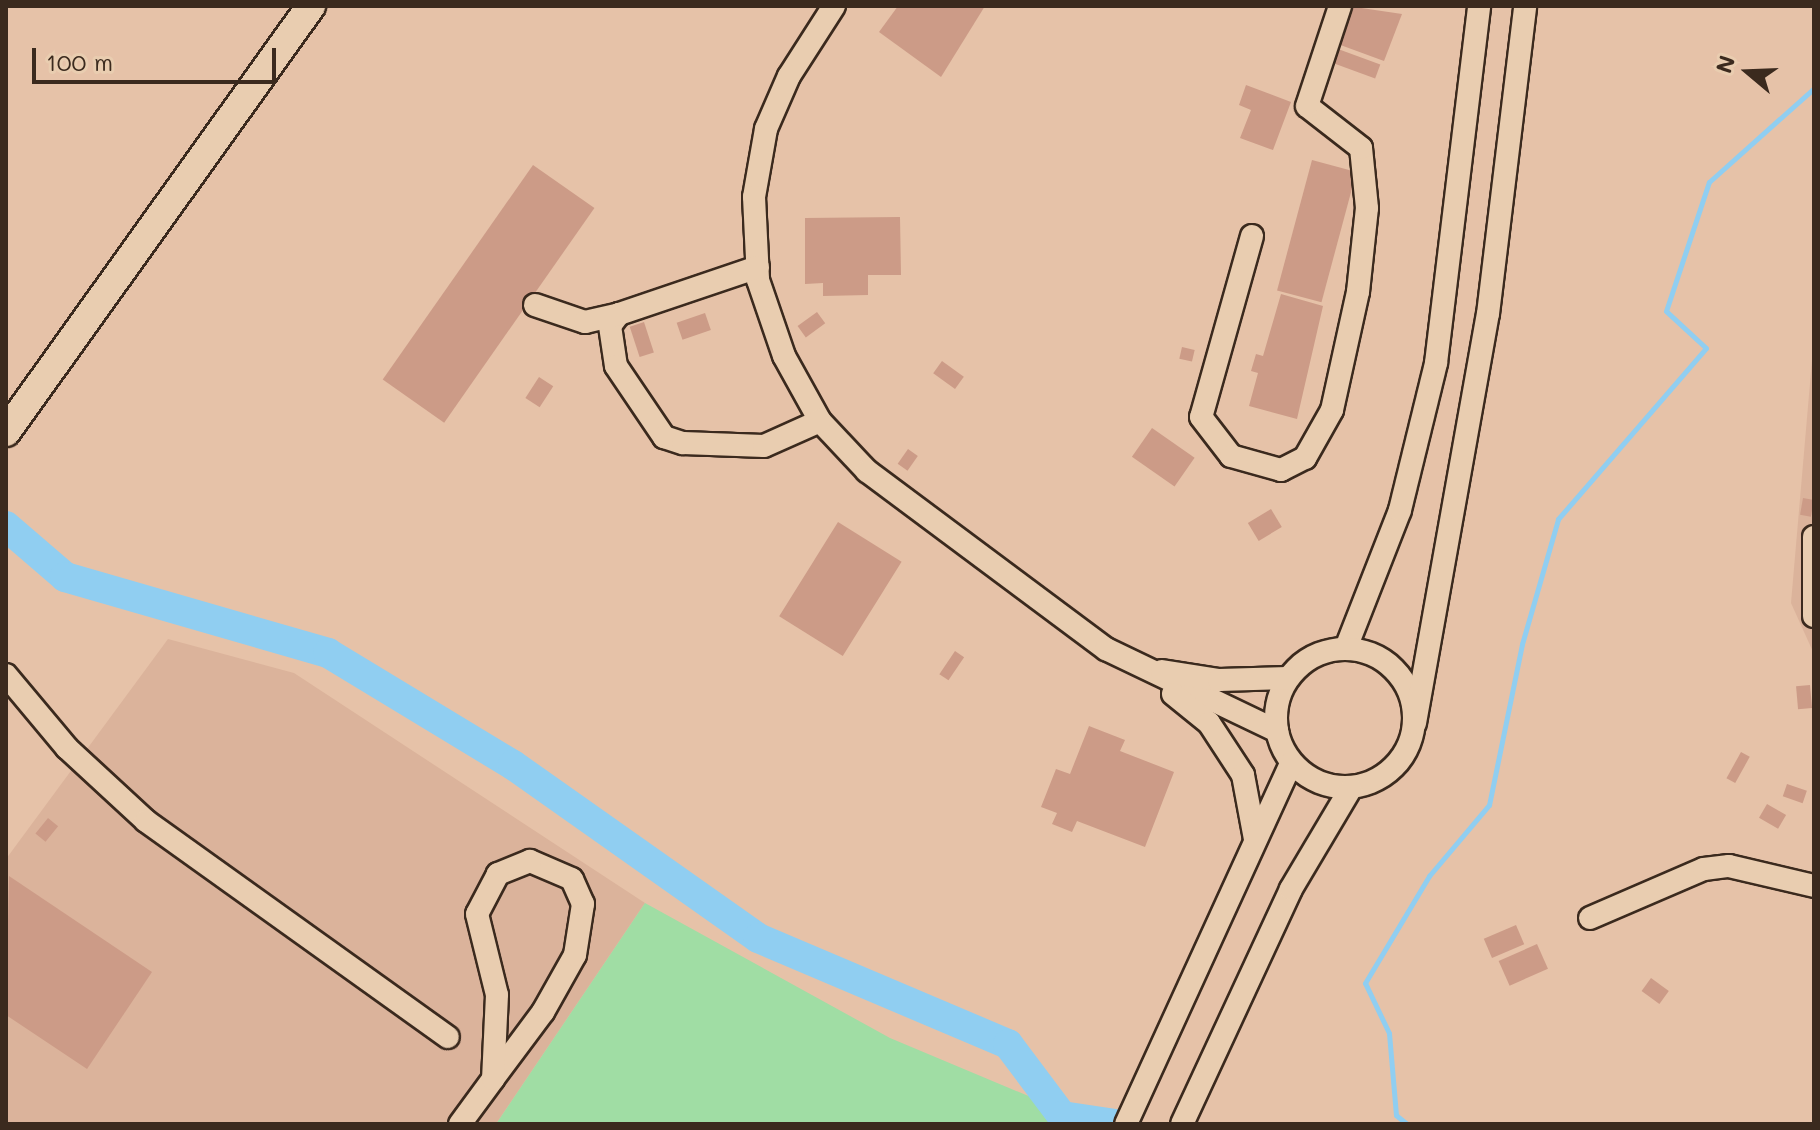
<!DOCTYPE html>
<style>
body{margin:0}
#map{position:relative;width:1820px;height:1130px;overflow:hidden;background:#e6c2a8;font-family:Mali,sans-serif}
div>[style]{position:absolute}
.built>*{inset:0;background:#dbb39b}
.green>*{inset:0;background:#a0dda4}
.stream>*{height:5px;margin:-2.5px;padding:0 2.5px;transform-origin:2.5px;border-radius:2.5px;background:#90cef1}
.river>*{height:30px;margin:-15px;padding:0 15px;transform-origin:15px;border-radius:15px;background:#90cef1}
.building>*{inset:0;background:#cc9b87;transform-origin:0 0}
.roads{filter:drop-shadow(2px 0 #3b2a1e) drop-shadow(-2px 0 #3b2a1e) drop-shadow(0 2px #3b2a1e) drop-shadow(0 -2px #3b2a1e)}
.minor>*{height:22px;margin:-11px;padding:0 11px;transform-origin:11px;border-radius:11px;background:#e9cdb0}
.minor>.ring{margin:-11px;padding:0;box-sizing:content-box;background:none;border:22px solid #e9cdb0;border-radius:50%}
.major>*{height:28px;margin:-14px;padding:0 14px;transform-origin:14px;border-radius:14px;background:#e9cdb0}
span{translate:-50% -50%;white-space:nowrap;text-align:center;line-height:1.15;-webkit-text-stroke:6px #e9cdb0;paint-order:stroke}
.frame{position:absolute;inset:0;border:8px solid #3b2a1e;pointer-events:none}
.north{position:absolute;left:1708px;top:32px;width:80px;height:80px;-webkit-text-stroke:6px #e9cdb0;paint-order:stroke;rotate:289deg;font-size:22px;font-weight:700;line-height:32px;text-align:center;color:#3b2a1e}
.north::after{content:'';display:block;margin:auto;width:28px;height:36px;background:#3b2a1e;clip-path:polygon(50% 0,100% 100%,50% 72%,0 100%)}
.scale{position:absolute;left:32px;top:48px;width:244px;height:36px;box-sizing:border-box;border:4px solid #3b2a1e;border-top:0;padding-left:10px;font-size:24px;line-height:28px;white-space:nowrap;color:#3b2a1e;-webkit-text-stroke:6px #e9cdb0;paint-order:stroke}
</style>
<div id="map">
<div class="built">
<i style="clip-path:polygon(1814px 337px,1814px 654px,1791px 603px)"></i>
<i style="clip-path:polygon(168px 639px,294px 673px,645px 903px,496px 1124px,6px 1124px,6px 859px)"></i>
</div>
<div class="green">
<i style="clip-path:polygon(645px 903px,890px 1038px,1095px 1124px,496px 1124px)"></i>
</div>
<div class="stream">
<i style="left:1407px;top:1124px;width:14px;rotate:-141deg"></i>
<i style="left:1396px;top:1115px;width:82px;rotate:-94.9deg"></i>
<i style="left:1389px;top:1033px;width:55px;rotate:-115.6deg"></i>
<i style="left:1365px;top:983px;width:125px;rotate:-59.1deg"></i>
<i style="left:1429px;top:876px;width:93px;rotate:-49.8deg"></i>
<i style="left:1489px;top:805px;width:164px;rotate:-78.4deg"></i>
<i style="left:1522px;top:644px;width:130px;rotate:-73.9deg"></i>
<i style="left:1558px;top:519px;width:226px;rotate:-49.1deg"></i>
<i style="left:1706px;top:348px;width:54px;rotate:-137.2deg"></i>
<i style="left:1666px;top:311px;width:136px;rotate:-71.6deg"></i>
<i style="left:1709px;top:182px;width:141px;rotate:-41.8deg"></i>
</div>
<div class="river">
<i style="left:6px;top:526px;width:78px;rotate:40.8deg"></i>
<i style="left:65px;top:577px;width:274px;rotate:16.1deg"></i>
<i style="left:328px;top:653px;width:216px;rotate:31.2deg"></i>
<i style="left:513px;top:765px;width:300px;rotate:35.2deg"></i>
<i style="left:758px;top:938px;width:272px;rotate:23deg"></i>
<i style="left:1008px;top:1044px;width:90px;rotate:53.1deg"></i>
<i style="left:1062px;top:1116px;width:54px;rotate:8.6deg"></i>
</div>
<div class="building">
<i style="clip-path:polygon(898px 6px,985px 6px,941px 77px,879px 32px)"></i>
<i style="clip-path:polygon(1348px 6px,1402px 14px,1384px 61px,1335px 43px)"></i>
<i style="left:1338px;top:49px;width:45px;height:15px;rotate:20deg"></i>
<i style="clip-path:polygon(1246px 85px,1291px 102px,1273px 150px,1240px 138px,1251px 110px,1239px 105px)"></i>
<i style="left:1312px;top:160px;width:46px;height:135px;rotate:15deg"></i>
<i style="left:533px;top:165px;width:75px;height:262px;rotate:35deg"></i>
<i style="clip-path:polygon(900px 217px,901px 275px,868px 275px,868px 295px,823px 296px,823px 283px,805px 284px,805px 218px)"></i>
<i style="clip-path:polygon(1281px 294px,1323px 306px,1297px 419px,1249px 406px,1258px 373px,1251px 371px,1256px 354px,1263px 356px)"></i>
<i style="left:817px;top:312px;width:14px;height:24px;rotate:54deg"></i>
<i style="left:705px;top:313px;width:18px;height:30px;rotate:71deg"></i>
<i style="left:644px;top:322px;width:32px;height:15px;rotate:72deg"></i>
<i style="left:1182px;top:347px;width:13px;height:12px;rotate:13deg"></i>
<i style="left:942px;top:361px;width:27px;height:15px;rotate:36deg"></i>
<i style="left:539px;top:377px;width:17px;height:25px;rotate:33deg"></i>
<i style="left:1152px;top:428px;width:52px;height:35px;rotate:35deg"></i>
<i style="left:908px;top:449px;width:12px;height:18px;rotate:35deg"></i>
<i style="left:1803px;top:498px;width:11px;height:17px;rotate:10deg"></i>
<i style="left:1271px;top:509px;width:21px;height:27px;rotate:59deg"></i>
<i style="left:838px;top:522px;width:75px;height:111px;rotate:32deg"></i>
<i style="left:955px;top:651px;width:11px;height:28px;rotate:34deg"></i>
<i style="left:1810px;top:685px;width:23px;height:14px;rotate:85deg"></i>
<i style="clip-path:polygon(1089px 726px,1125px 740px,1120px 751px,1174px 772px,1145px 847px,1077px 821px,1072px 832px,1052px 824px,1057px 813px,1041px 807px,1056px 769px,1070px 774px)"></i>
<i style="left:1741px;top:752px;width:10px;height:30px;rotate:29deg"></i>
<i style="left:1787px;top:784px;width:21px;height:13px;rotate:19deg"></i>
<i style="left:1767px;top:804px;width:22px;height:16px;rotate:30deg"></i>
<i style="left:48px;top:818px;width:13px;height:20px;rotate:39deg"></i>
<i style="clip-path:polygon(9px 876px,152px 972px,87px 1069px,6px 1015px)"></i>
<i style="left:1516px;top:925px;width:21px;height:35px;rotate:67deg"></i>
<i style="left:1537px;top:944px;width:27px;height:42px;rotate:66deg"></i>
<i style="left:1651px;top:978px;width:22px;height:16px;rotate:36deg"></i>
</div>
<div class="roads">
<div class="minor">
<i style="left:834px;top:6px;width:83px;rotate:122.7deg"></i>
<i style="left:789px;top:76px;width:58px;rotate:113.5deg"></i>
<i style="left:766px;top:129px;width:69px;rotate:100deg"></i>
<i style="left:754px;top:197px;width:83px;rotate:87.2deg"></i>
<i style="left:758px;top:280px;width:80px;rotate:71.1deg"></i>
<i style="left:784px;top:356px;width:74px;rotate:61deg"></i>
<i style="left:820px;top:421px;width:69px;rotate:46.8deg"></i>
<i style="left:867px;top:471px;width:298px;rotate:36.7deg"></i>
<i style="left:1106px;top:649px;width:190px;rotate:25.6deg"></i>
<i style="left:1252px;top:236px;width:188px;rotate:105.7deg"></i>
<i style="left:1201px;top:417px;width:49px;rotate:52.4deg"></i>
<i style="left:1231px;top:456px;width:52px;rotate:15.6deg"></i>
<i style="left:1281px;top:470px;width:27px;rotate:-27deg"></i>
<i style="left:1305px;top:458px;width:55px;rotate:-60.6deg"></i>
<i style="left:1332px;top:410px;width:121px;rotate:-77.6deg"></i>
<i style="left:1358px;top:292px;width:84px;rotate:-83.9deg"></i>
<i style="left:1367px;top:208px;width:60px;rotate:-95.7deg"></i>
<i style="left:1361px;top:148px;width:68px;rotate:-142.1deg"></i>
<i style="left:1307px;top:106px;width:105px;rotate:-71.7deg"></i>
<i style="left:758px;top:267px;width:147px;rotate:161.3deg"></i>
<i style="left:619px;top:314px;width:15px;rotate:127deg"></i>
<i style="left:610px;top:326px;width:40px;rotate:81.5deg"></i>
<i style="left:616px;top:366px;width:86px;rotate:55.9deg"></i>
<i style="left:664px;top:437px;width:20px;rotate:18deg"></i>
<i style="left:683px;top:443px;width:81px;rotate:2.1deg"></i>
<i style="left:764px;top:446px;width:61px;rotate:-24.1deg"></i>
<i style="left:535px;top:305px;width:53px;rotate:18.8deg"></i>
<i style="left:585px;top:322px;width:35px;rotate:-13deg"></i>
<i style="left:1814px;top:537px;width:79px;rotate:90deg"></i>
<i style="left:1346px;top:648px;width:148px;rotate:-68.6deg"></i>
<i style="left:1400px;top:510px;width:151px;rotate:-76.2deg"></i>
<i style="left:1436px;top:363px;width:360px;rotate:-83.1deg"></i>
<i class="ring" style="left:1276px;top:649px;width:116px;height:116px"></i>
<i style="left:1162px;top:671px;width:58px;rotate:9deg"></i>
<i style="left:1219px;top:680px;width:69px;rotate:-1.7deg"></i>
<i style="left:6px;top:675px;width:95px;rotate:50.1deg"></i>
<i style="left:67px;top:748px;width:108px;rotate:42.7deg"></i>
<i style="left:146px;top:821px;width:371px;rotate:35.6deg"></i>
<i style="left:1173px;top:694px;width:46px;rotate:38.9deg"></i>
<i style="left:1209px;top:723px;width:62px;rotate:56.8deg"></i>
<i style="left:1243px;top:775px;width:65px;rotate:79.4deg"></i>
<i style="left:1415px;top:723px;width:415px;rotate:-79.9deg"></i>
<i style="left:1488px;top:314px;width:310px;rotate:-83.1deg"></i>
<i style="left:1590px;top:918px;width:124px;rotate:-23.3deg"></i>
<i style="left:1704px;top:869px;width:25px;rotate:-7deg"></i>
<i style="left:1729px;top:866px;width:87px;rotate:13.2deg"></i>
<i style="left:460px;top:1124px;width:56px;rotate:-53.7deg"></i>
<i style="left:493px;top:1079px;width:84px;rotate:-53.3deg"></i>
<i style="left:543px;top:1012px;width:65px;rotate:-60.7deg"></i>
<i style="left:575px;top:955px;width:52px;rotate:-81.1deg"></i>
<i style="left:583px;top:904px;width:27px;rotate:-114deg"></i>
<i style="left:572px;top:879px;width:46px;rotate:-156.8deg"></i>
<i style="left:530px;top:861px;width:35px;rotate:158deg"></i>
<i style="left:498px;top:874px;width:45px;rotate:117.7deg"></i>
<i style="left:477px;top:914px;width:83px;rotate:76.1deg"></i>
<i style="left:497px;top:995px;width:84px;rotate:92.7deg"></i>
<i style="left:1126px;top:1124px;width:397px;rotate:-65.4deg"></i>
<i style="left:1182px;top:1124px;width:259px;rotate:-65.1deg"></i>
<i style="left:1291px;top:889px;width:117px;rotate:-59.3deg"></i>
</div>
<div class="major">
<i style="left:6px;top:432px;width:524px;rotate:-54.4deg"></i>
</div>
</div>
<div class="frame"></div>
<div class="north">N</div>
<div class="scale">100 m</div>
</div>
